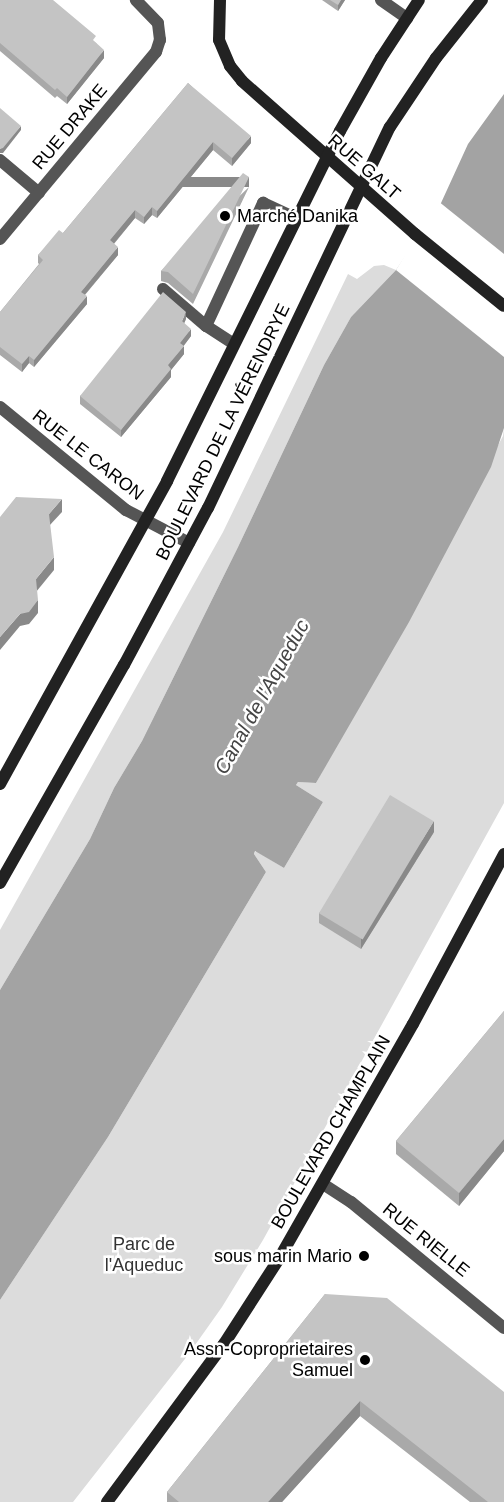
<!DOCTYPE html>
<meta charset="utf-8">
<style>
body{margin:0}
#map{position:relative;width:504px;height:1502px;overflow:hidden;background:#fff;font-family:Arial,sans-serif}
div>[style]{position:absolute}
.green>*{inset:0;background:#dcdcdc}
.water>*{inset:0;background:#a3a3a3}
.pier>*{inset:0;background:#fff}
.service>*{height:12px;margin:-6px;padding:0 6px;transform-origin:6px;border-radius:6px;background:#555}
.minor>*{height:12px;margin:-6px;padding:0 6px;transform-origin:6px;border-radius:6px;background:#555}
.secondary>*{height:12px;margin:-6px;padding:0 6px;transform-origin:6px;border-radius:6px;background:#222}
.wall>*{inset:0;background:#a9a9a9}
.shaded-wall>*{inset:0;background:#898989;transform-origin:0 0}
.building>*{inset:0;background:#c4c4c4;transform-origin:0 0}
.dots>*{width:16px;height:16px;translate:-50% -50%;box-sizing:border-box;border:3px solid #fff;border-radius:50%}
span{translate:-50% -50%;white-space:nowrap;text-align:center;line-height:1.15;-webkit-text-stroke:5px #fff;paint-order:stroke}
.street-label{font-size:18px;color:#000}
.poi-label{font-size:18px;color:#000}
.left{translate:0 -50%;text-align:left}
.right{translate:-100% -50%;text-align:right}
.park-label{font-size:18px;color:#333}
.water-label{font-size:20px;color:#444;font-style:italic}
</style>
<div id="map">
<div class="green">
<i style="clip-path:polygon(384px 265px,396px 270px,351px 317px,324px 365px,238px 547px,142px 741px,114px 788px,90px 839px,0 990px,0 930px,223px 532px,348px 274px,357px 279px,374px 266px)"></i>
<i style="clip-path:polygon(504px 428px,504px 803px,263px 1240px,222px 1307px,188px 1355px,73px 1502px,0 1502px,0 1300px,108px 1137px,266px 872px,254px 854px,256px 851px,284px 868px,323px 802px,296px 785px,298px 782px,316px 783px,503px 436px)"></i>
</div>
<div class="water">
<i style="clip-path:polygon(504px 94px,504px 428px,491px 467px,409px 622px,316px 783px,298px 782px,296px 785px,323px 802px,284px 868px,255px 851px,254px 854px,266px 872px,108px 1137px,0 1300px,0 990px,90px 839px,114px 788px,142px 741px,238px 547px,324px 365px,351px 317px,396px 270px,441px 203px,468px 144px)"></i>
</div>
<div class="pier">
<i style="clip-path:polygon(438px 201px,504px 254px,504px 357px,396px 270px)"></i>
</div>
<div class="service">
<i style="left:381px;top:0;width:32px;rotate:35deg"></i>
<i style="left:0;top:160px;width:51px;rotate:40.2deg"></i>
<i style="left:163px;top:289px;width:57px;rotate:40.7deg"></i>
<i style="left:234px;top:344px;width:33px;rotate:-147deg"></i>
<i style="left:206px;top:326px;width:136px;rotate:-65.1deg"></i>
<i style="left:263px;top:203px;width:35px;rotate:25deg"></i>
</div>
<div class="minor">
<i style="left:0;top:239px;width:244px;rotate:-50.2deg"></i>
<i style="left:156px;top:52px;width:13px;rotate:-72deg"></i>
<i style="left:160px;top:40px;width:17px;rotate:-97deg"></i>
<i style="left:158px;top:23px;width:32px;rotate:-134deg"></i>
<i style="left:0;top:407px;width:163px;rotate:39.3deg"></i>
<i style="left:126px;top:510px;width:71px;rotate:27.6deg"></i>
<i style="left:323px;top:1184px;width:33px;rotate:33deg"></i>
<i style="left:351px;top:1202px;width:198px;rotate:39.5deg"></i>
</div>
<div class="secondary">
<i style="left:220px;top:0;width:40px;rotate:91.4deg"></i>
<i style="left:219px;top:40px;width:28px;rotate:67deg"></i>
<i style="left:230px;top:66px;width:19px;rotate:51deg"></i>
<i style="left:242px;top:81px;width:231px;rotate:41.5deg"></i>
<i style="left:415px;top:234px;width:114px;rotate:39deg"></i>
<i style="left:0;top:784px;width:346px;rotate:-61.1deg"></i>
<i style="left:167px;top:481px;width:390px;rotate:-63.7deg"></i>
<i style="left:340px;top:131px;width:84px;rotate:-60.7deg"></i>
<i style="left:381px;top:58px;width:69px;rotate:-56.8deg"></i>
<i style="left:0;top:883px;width:251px;rotate:-60.4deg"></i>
<i style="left:124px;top:665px;width:178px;rotate:-61.9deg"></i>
<i style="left:208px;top:508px;width:422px;rotate:-64.5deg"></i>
<i style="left:390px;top:127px;width:83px;rotate:-56.3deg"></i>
<i style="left:436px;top:58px;width:74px;rotate:-51.6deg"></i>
<i style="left:107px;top:1502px;width:197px;rotate:-53.5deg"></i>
<i style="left:224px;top:1344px;width:103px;rotate:-57.2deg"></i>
<i style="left:280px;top:1257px;width:268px;rotate:-60.3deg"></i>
<i style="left:413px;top:1024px;width:193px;rotate:-61.8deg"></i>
</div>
<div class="wall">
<i style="clip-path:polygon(0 0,96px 43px,104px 58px,67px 104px,57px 96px,55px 98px,0 51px)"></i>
<i style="clip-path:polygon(322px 0,345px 0,338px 11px)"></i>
<i style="clip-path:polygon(188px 83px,251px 143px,232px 166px,213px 150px,157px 218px,152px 215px,144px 224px,135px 218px,114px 244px,118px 255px,85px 295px,87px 304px,34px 367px,29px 363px,22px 372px,0 355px,0 312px,39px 264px,38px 263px,38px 255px,63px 233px)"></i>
<i style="clip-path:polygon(249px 187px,193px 304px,168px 283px,161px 281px,161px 271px)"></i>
<i style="clip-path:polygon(186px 319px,184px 323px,191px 336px,183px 346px,184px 354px,171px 370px,171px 377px,121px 437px,80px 404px,80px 396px)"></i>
<i style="clip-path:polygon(434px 832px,361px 949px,319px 923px,319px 913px)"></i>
<i style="clip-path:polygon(504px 1011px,504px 1151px,459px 1206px,396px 1154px,396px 1141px)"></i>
<i style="clip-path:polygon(325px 1294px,504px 1502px,470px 1502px,360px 1416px,282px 1502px,167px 1502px,167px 1492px)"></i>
</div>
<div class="shaded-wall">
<i style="clip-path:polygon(341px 0,345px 0,338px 11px,338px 5px)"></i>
<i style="clip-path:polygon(104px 50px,104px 58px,67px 104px,67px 97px)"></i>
<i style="clip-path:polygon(21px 126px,21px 130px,3px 153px,0 153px,0 149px)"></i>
<i style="clip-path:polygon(251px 136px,251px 143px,232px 166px,232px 158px)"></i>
<i style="clip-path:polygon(213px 142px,213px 150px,157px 218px,157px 211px)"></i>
<i style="left:249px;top:177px;width:10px;height:130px;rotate:90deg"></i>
<i style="clip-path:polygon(152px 207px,152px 215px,144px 224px,144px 217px)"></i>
<i style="clip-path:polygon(135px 210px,135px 218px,110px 248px,110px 240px)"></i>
<i style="clip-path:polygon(118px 247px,118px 255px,81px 299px,81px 292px)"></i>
<i style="clip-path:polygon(87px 296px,87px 304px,34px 367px,34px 360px)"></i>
<i style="clip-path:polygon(186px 312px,186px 319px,182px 328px,182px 321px)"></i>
<i style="clip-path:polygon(191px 329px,191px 336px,180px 351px,180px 343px)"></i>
<i style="clip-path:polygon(184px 346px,184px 354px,171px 370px,171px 377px,121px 437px,121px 430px,168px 365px)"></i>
<i style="clip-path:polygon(29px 356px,29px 363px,22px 372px,22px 364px)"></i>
<i style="clip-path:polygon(62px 499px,62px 512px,49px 526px,49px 514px)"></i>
<i style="clip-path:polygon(54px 557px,54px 570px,36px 592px,36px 579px)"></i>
<i style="clip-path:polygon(38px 600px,38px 613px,29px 624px,20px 626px,0 650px,0 637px,20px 614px)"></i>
<i style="clip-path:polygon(434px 821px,434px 832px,361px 949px,361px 939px)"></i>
<i style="clip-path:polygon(504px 1139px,504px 1151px,459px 1206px,459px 1193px)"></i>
<i style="clip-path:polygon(360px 1401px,360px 1416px,282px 1502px,268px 1502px)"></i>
</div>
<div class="building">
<i style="clip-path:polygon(0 0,53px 0,96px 36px,93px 40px,104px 50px,67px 97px,57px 88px,55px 90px,0 43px)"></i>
<i style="clip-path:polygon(330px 0,341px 0,338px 5px)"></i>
<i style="clip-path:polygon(188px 83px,251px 136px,232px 158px,213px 142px,157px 211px,152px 207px,144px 217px,135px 210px,110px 240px,118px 247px,81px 292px,87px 296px,34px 360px,29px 356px,22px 364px,0 347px,0 312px,43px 260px,38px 255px,59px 230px,63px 233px)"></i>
<i style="clip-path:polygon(0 108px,21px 126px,3px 148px,0 149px)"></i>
<i style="clip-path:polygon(243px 173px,249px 177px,193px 294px,168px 272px,161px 271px)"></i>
<i style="clip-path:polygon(163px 292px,186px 312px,182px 321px,191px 329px,180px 343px,184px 346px,168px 365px,171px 369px,121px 430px,80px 396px)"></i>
<i style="clip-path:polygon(16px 497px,62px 499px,49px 514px,54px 557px,36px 579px,38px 600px,29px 612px,20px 614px,0 637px,0 517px)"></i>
<i style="left:390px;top:795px;width:51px;height:138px;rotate:31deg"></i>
<i style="clip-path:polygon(504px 1011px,504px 1139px,459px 1193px,396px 1141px)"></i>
<i style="clip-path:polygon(325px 1294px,387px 1298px,504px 1392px,504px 1502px,488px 1502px,360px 1401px,268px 1502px,179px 1502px,167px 1492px)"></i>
</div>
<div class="dots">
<i style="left:225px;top:216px;background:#000"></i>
<i style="left:364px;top:1256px;background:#000"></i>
<i style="left:365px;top:1360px;background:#000"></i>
</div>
<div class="street-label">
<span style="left:70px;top:127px;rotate:-50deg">RUE DRAKE</span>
<span style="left:364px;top:167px;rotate:41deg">RUE GALT</span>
<span style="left:223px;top:432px;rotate:-64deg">BOULEVARD DE LA VÉRENDRYE</span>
<span style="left:88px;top:455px;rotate:38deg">RUE LE CARON</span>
<span style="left:331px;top:1132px;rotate:-60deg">BOULEVARD CHAMPLAIN</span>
<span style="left:426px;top:1240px;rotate:39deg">RUE RIELLE</span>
</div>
<div class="poi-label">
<span class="left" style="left:237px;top:216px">Marché Danika</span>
<span class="right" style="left:352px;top:1256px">sous marin Mario</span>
<span class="right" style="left:353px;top:1360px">Assn-Coproprietaires<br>Samuel</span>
</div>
<div class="park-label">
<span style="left:144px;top:1255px">Parc de<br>l'Aqueduc</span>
</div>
<div class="water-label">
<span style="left:262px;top:697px;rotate:-61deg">Canal de l'Aqueduc</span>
</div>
</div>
